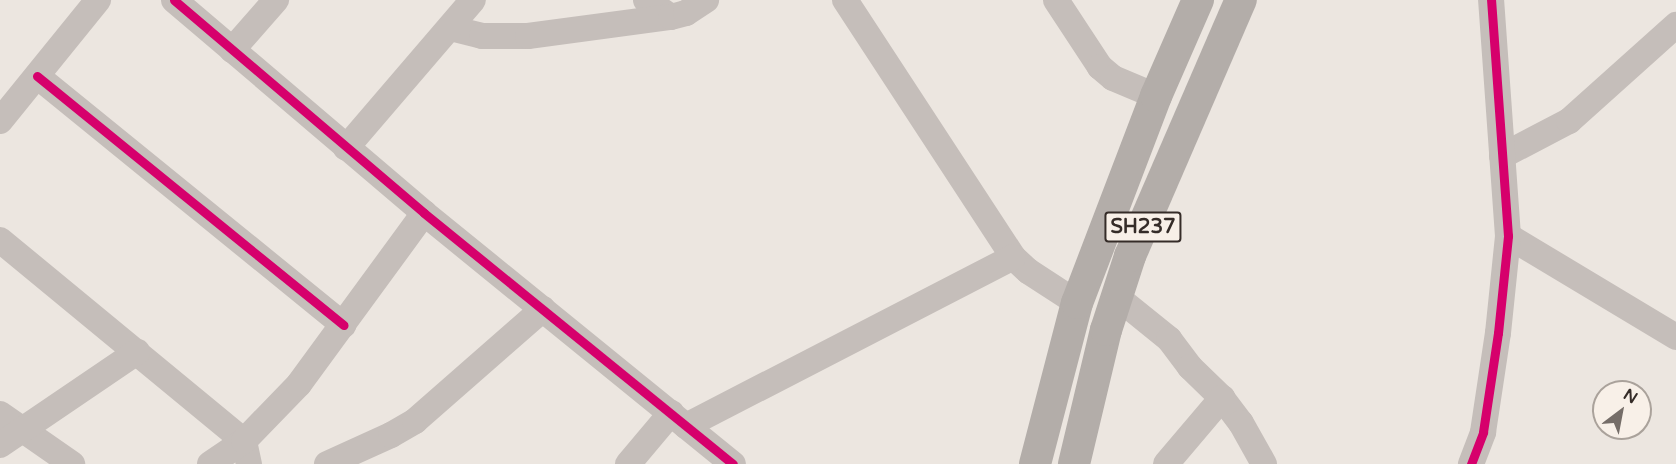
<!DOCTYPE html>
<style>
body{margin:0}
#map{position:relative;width:1676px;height:464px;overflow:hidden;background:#ece6e0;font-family:"Varela Round",sans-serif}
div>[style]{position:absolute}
.minor>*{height:26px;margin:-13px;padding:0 13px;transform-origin:13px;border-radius:13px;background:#c5beba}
.major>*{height:32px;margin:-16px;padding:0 16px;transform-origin:16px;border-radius:16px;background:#b3ada9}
.cycleway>*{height:9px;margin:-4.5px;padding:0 4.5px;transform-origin:4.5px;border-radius:4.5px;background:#d6006c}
span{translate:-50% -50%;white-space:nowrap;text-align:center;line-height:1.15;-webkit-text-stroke:4.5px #f8f0e8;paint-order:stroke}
.shield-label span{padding:2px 4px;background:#f8f0e8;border:2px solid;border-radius:4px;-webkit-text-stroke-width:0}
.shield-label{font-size:20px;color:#352c28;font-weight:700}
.north{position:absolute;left:1592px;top:380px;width:60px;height:60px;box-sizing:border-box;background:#f8f0e8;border:2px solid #aaa29b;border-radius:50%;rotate:32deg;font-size:16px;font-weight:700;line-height:24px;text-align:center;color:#352c28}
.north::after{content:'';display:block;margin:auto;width:21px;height:27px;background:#756d68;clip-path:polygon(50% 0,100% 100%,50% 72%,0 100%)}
</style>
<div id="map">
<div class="minor">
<i style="left:174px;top:0;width:328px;rotate:40.4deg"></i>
<i style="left:424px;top:213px;width:398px;rotate:39.1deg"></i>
<i style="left:646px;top:0;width:30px;rotate:34deg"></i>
<i style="left:845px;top:0;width:307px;rotate:56.8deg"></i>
<i style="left:1013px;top:257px;width:21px;rotate:43deg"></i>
<i style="left:1028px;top:271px;width:59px;rotate:33.1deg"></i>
<i style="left:1056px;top:0;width:80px;rotate:56.7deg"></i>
<i style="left:1100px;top:67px;width:17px;rotate:40deg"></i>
<i style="left:1113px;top:78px;width:47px;rotate:22.7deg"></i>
<i style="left:450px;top:28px;width:33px;rotate:14deg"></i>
<i style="left:482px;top:36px;width:46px"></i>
<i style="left:528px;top:36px;width:144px;rotate:-7.6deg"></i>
<i style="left:671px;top:17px;width:16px;rotate:-15deg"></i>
<i style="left:686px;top:13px;width:24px;rotate:-33deg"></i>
<i style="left:232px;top:50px;width:67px;rotate:-48.7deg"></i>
<i style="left:37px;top:76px;width:395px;rotate:39.1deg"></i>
<i style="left:0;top:121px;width:156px;rotate:-51deg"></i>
<i style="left:346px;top:148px;width:195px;rotate:-49.4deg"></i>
<i style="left:1502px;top:156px;width:76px;rotate:-27.6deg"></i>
<i style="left:1569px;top:121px;width:144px;rotate:-41.9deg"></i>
<i style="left:1508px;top:236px;width:196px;rotate:31deg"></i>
<i style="left:0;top:240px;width:316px;rotate:39.5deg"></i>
<i style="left:244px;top:441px;width:24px;rotate:78deg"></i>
<i style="left:1117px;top:297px;width:67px;rotate:38.9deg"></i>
<i style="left:1169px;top:339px;width:35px;rotate:53deg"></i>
<i style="left:1190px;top:367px;width:45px;rotate:44.1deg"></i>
<i style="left:1222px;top:398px;width:31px;rotate:53deg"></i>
<i style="left:1241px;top:423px;width:47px;rotate:60.7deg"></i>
<i style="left:0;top:414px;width:88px;rotate:34.8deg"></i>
<i style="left:686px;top:426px;width:368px;rotate:-27.3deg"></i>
<i style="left:0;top:445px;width:166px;rotate:-34.2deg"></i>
<i style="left:210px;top:464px;width:41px;rotate:-34.1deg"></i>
<i style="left:244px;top:441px;width:79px;rotate:-46deg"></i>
<i style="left:299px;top:384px;width:212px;rotate:-53.8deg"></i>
<i style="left:327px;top:464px;width:70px;rotate:-24.4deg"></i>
<i style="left:391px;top:435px;width:28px;rotate:-30deg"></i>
<i style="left:415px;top:421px;width:170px;rotate:-41.2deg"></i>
<i style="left:628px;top:464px;width:67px;rotate:-49.9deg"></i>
<i style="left:1166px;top:464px;width:87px;rotate:-49.7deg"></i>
<i style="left:1471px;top:464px;width:34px;rotate:-69deg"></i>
<i style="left:1483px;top:432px;width:100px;rotate:-81.4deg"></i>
<i style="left:1498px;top:333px;width:98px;rotate:-84.1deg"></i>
<i style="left:1508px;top:236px;width:237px;rotate:-94.1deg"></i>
</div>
<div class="major">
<i style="left:1035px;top:464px;width:166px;rotate:-75.4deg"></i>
<i style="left:1077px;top:303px;width:222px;rotate:-69.1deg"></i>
<i style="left:1156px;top:96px;width:105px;rotate:-66.4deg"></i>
<i style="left:1074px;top:464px;width:138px;rotate:-76.6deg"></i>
<i style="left:1106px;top:330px;width:78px;rotate:-72deg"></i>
<i style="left:1130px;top:256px;width:279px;rotate:-66.6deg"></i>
</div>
<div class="cycleway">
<i style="left:174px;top:0;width:328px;rotate:40.4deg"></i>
<i style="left:424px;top:213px;width:398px;rotate:39.1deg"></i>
<i style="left:37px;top:76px;width:395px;rotate:39.1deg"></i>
<i style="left:1471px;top:464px;width:34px;rotate:-69deg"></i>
<i style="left:1483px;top:432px;width:100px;rotate:-81.4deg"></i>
<i style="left:1498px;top:333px;width:98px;rotate:-84.1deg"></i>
<i style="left:1508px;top:236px;width:237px;rotate:-94.1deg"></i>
</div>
<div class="shield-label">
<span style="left:1143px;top:227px">SH237</span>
</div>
<div class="north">N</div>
</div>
